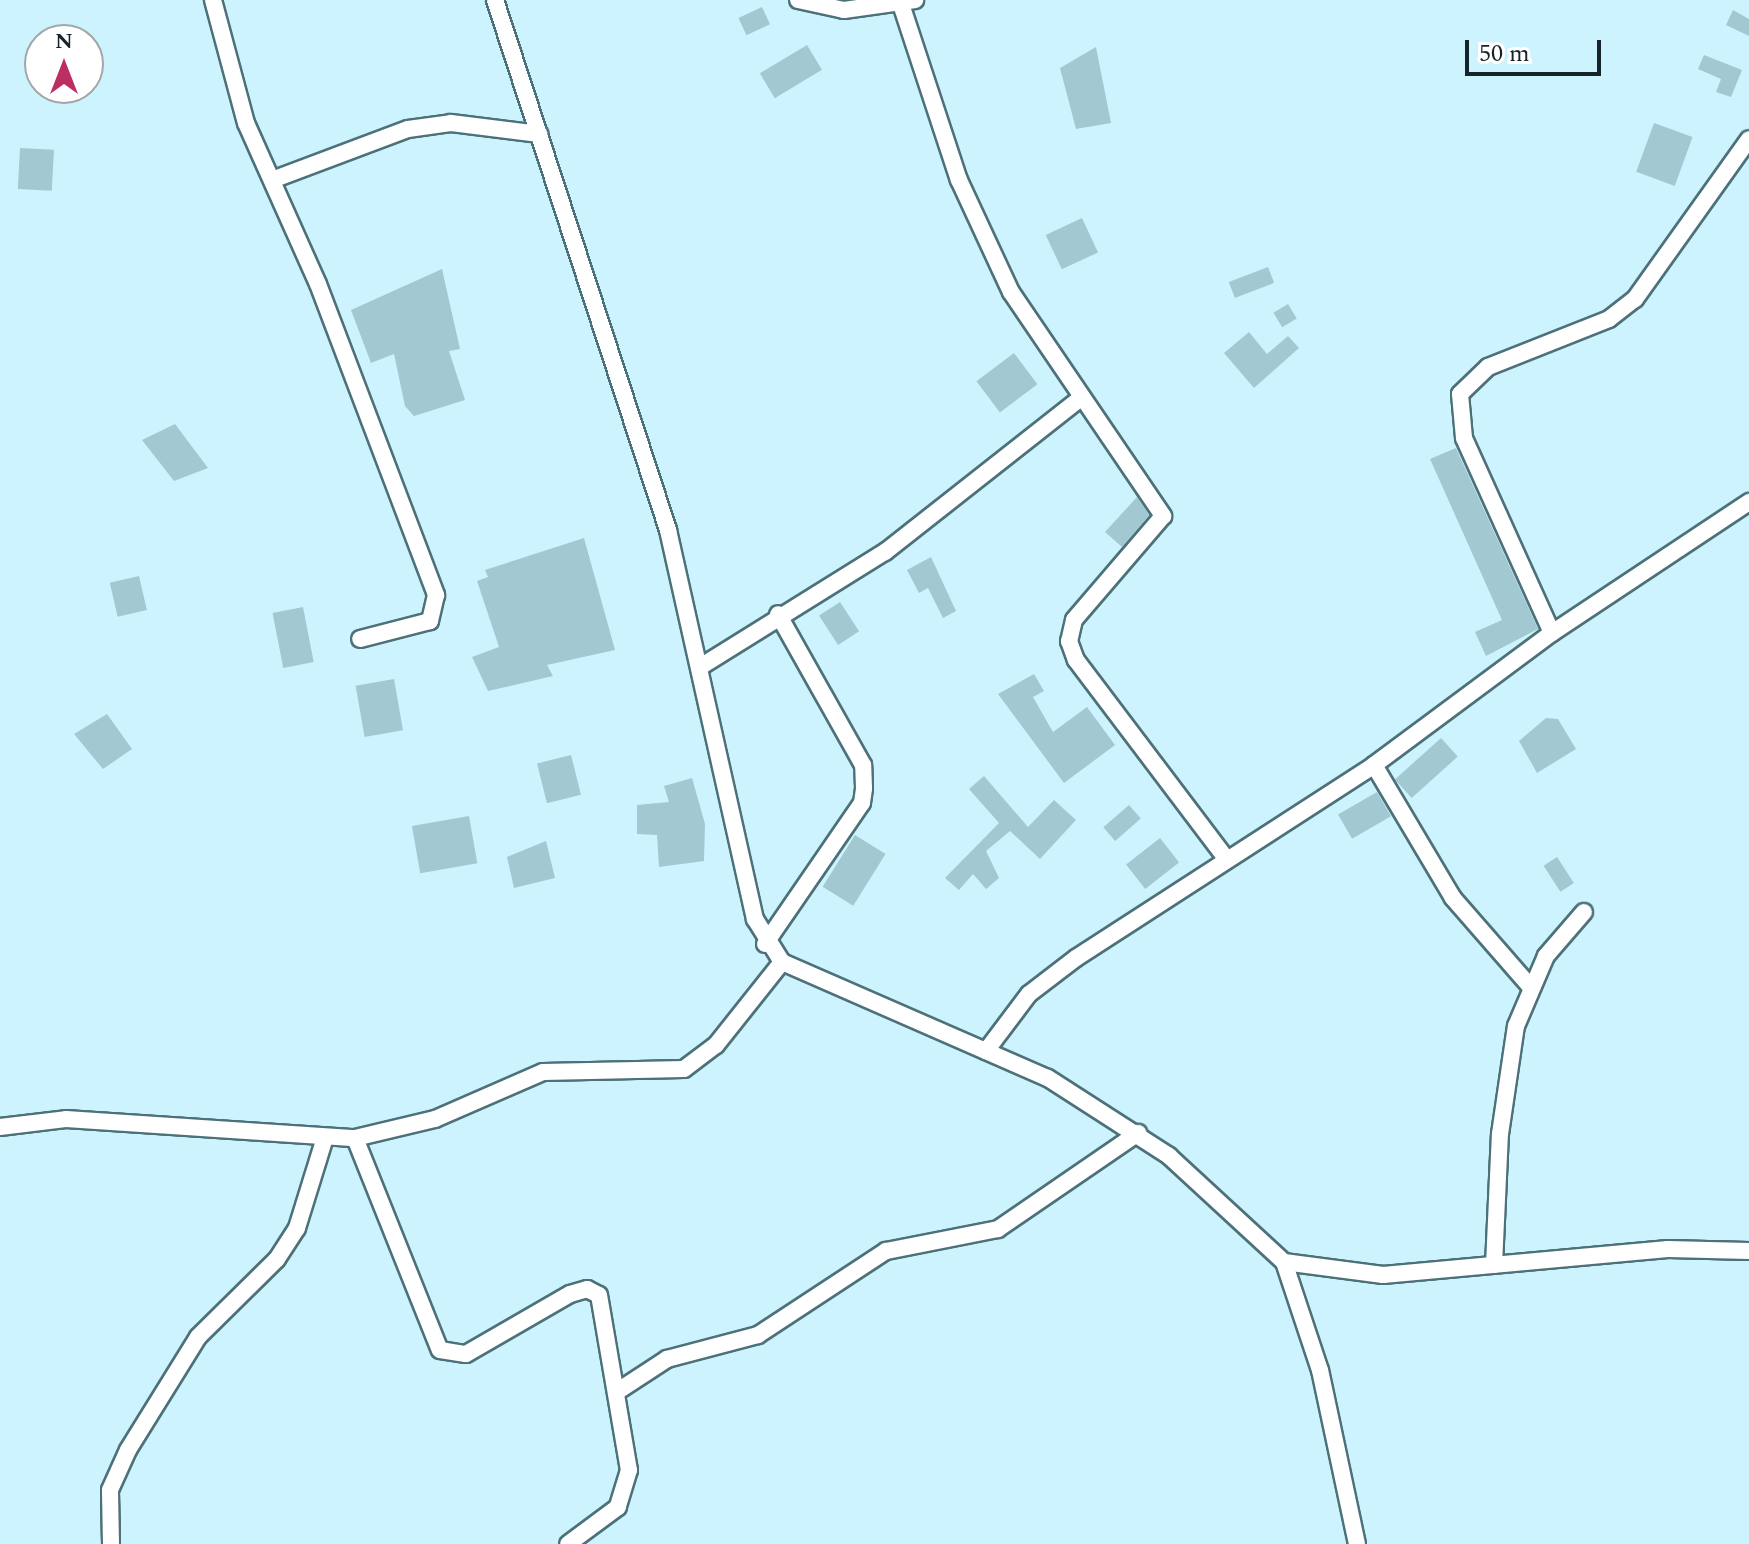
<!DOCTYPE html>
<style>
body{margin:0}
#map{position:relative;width:1749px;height:1544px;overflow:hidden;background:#cdf4fe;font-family:Spectral,serif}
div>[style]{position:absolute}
.building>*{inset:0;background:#a2c9d2;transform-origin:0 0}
.roads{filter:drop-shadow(2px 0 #4d7179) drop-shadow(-2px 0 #4d7179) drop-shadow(0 2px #4d7179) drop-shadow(0 -2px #4d7179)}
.minor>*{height:16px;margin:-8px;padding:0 8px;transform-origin:8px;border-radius:8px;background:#fff}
span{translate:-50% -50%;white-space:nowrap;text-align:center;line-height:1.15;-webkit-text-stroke:6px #fff;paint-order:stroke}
.north{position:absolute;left:24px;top:24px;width:80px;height:80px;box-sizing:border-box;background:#fff;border:2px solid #a1a7a9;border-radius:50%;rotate:0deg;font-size:22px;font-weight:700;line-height:32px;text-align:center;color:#152428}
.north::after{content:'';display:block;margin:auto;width:28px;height:36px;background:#bb2e62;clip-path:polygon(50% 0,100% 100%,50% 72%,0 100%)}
.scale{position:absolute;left:1465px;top:40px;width:136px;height:36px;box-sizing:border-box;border:4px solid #152428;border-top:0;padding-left:10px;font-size:24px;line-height:28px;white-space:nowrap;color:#152428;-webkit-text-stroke:6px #fff;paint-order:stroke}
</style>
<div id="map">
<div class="building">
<i style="left:762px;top:7px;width:19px;height:26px;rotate:65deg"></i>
<i style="clip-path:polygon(1733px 10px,1749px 19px,1749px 36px,1726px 25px)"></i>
<i style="left:807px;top:45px;width:29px;height:55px;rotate:59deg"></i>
<i style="clip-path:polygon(1096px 47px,1111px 123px,1076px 129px,1060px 68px)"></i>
<i style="clip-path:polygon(1704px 55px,1742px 70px,1731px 97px,1716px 92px,1721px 79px,1698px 69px)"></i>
<i style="left:1654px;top:123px;width:41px;height:52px;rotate:20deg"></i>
<i style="left:20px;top:148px;width:34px;height:41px;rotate:3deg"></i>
<i style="left:1082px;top:218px;width:38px;height:40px;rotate:65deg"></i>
<i style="left:1268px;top:267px;width:17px;height:42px;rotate:69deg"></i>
<i style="clip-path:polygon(442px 269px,460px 349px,449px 351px,465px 400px,414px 416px,405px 406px,394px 354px,371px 363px,351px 310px)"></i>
<i style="left:1288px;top:304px;width:17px;height:17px;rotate:59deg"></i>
<i style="clip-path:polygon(1249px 332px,1267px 354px,1288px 336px,1299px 348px,1254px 388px,1224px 353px)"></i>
<i style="left:1014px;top:353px;width:39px;height:47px;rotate:53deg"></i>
<i style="clip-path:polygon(175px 424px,208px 468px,174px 481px,142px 440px)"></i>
<i style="clip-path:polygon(1456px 448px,1538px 629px,1486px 656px,1475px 632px,1502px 620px,1430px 459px)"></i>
<i style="clip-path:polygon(1137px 497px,1149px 515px,1122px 547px,1105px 532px)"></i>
<i style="clip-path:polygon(584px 538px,615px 650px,547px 665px,553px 676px,488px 691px,472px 657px,499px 647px,477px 581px,488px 577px,485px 570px)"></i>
<i style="clip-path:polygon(931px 557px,956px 611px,943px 618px,928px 588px,919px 593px,907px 570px)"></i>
<i style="left:139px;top:576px;width:35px;height:30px;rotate:77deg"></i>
<i style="left:840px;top:602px;width:35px;height:25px;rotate:57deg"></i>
<i style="left:303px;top:607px;width:56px;height:31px;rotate:79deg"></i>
<i style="clip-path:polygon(1034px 674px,1044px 691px,1033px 697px,1053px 732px,1087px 707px,1115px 745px,1064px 783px,998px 694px)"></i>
<i style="left:394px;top:679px;width:52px;height:39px;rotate:80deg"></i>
<i style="clip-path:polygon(107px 714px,132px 749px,103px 769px,74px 734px)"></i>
<i style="clip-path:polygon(1546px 718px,1558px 719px,1576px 749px,1537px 773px,1519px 741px)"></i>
<i style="left:1441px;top:738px;width:25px;height:62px;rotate:48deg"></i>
<i style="left:571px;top:755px;width:41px;height:35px;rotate:76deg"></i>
<i style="clip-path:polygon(984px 776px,1028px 827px,1054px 800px,1076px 820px,1040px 859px,1010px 831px,986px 851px,999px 878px,986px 889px,973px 874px,959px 890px,945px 878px,999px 823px,969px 789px)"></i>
<i style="clip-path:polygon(692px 778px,705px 824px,704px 861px,659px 867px,657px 835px,637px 834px,637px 805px,669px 802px,664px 786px)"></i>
<i style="left:1377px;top:792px;width:28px;height:45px;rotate:60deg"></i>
<i style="left:1129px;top:805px;width:18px;height:34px;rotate:49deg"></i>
<i style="left:469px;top:816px;width:48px;height:58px;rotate:80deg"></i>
<i style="left:855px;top:835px;width:36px;height:61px;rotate:32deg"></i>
<i style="left:1160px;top:838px;width:31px;height:43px;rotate:52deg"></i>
<i style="clip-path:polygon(546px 841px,555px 878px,514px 888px,507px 857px)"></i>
<i style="left:1557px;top:857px;width:31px;height:16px;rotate:57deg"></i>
</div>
<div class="roads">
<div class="minor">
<i style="left:213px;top:0;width:127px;rotate:75deg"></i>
<i style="left:246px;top:123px;width:176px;rotate:65.9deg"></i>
<i style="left:318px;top:284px;width:333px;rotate:69.2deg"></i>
<i style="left:436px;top:595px;width:27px;rotate:103deg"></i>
<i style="left:430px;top:621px;width:72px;rotate:165.6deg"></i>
<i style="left:495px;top:0;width:558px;rotate:71.92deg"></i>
<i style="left:668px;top:530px;width:399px;rotate:77.4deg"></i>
<i style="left:755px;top:919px;width:51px;rotate:57.9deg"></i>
<i style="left:782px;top:962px;width:290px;rotate:23.6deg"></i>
<i style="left:1048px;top:1078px;width:144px;rotate:32.8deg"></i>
<i style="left:1169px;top:1156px;width:156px;rotate:42.7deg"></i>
<i style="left:1284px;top:1262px;width:100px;rotate:7.5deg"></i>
<i style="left:1383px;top:1275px;width:286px;rotate:-5.2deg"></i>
<i style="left:1668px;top:1249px;width:81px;rotate:1.4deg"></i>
<i style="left:798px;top:0;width:47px;rotate:12.3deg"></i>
<i style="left:844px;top:10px;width:72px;rotate:-8deg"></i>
<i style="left:901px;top:4px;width:185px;rotate:71.8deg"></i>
<i style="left:959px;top:180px;width:123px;rotate:65.1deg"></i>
<i style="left:1011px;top:292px;width:271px;rotate:55.8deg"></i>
<i style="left:1163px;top:516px;width:137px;rotate:130.6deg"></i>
<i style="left:1074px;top:620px;width:22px;rotate:103deg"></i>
<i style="left:1069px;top:641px;width:20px;rotate:70deg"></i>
<i style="left:1076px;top:660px;width:246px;rotate:52.9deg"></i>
<i style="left:272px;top:180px;width:145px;rotate:-20.6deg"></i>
<i style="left:408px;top:129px;width:43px;rotate:-7.9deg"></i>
<i style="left:451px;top:123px;width:89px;rotate:7.1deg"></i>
<i style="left:1552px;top:633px;width:214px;rotate:-114.3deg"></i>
<i style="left:1464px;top:438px;width:44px;rotate:-95.2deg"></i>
<i style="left:1460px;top:394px;width:39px;rotate:-44deg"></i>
<i style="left:1488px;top:367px;width:130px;rotate:-21.6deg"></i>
<i style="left:1609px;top:319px;width:33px;rotate:-38deg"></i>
<i style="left:1635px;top:299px;width:196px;rotate:-54.5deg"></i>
<i style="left:700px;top:667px;width:218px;rotate:-31.9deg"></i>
<i style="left:885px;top:552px;width:246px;rotate:-38.2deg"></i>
<i style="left:1374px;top:765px;width:155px;rotate:59.3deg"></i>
<i style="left:1453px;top:898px;width:116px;rotate:48.9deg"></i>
<i style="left:765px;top:944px;width:171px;rotate:-55.5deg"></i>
<i style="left:862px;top:803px;width:15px;rotate:-82deg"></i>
<i style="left:864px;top:788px;width:23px;rotate:-92deg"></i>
<i style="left:863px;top:765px;width:173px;rotate:-119.4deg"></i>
<i style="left:986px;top:1051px;width:71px;rotate:-53deg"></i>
<i style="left:1029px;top:994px;width:59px;rotate:-37.5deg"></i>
<i style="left:1076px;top:958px;width:355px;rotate:-32.9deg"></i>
<i style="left:1374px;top:765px;width:222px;rotate:-36.6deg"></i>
<i style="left:1552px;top:633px;width:237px;rotate:-33.6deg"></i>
<i style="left:0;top:1127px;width:66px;rotate:-6.9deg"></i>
<i style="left:66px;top:1119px;width:290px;rotate:3.8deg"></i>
<i style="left:355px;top:1138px;width:82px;rotate:-13.4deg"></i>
<i style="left:435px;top:1119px;width:118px;rotate:-23.5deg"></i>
<i style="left:543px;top:1072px;width:141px;rotate:-1.2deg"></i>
<i style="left:684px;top:1069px;width:40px;rotate:-37deg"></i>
<i style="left:716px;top:1045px;width:106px;rotate:-51.5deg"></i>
<i style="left:355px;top:1138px;width:228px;rotate:68.2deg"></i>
<i style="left:440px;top:1350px;width:26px;rotate:9deg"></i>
<i style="left:466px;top:1354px;width:120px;rotate:-30deg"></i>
<i style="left:570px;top:1294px;width:18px;rotate:-16deg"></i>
<i style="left:587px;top:1289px;width:13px;rotate:27deg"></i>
<i style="left:599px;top:1295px;width:178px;rotate:80.3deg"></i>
<i style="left:629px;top:1470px;width:39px;rotate:107deg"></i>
<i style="left:618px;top:1507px;width:62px;rotate:143.5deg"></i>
<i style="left:1284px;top:1262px;width:114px;rotate:71.6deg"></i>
<i style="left:1320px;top:1370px;width:178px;rotate:78deg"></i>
<i style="left:1494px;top:1265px;width:131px;rotate:-87.4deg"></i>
<i style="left:1500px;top:1134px;width:109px;rotate:-81.6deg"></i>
<i style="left:1516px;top:1026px;width:76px;rotate:-66.8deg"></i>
<i style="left:1546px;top:956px;width:58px;rotate:-49.2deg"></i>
<i style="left:618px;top:1391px;width:59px;rotate:-33.1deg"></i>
<i style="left:667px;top:1359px;width:94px;rotate:-14.8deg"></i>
<i style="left:758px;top:1335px;width:153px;rotate:-33.3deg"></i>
<i style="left:886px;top:1251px;width:114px;rotate:-11.1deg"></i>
<i style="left:998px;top:1229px;width:170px;rotate:-34.4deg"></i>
<i style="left:111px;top:1544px;width:54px;rotate:-91.1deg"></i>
<i style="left:110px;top:1490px;width:44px;rotate:-65.8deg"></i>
<i style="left:128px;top:1450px;width:133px;rotate:-58.2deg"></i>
<i style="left:198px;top:1337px;width:111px;rotate:-44.6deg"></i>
<i style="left:277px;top:1259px;width:37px;rotate:-57deg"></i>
<i style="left:297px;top:1228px;width:91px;rotate:-72.8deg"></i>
</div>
</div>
<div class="north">N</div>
<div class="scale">50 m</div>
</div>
